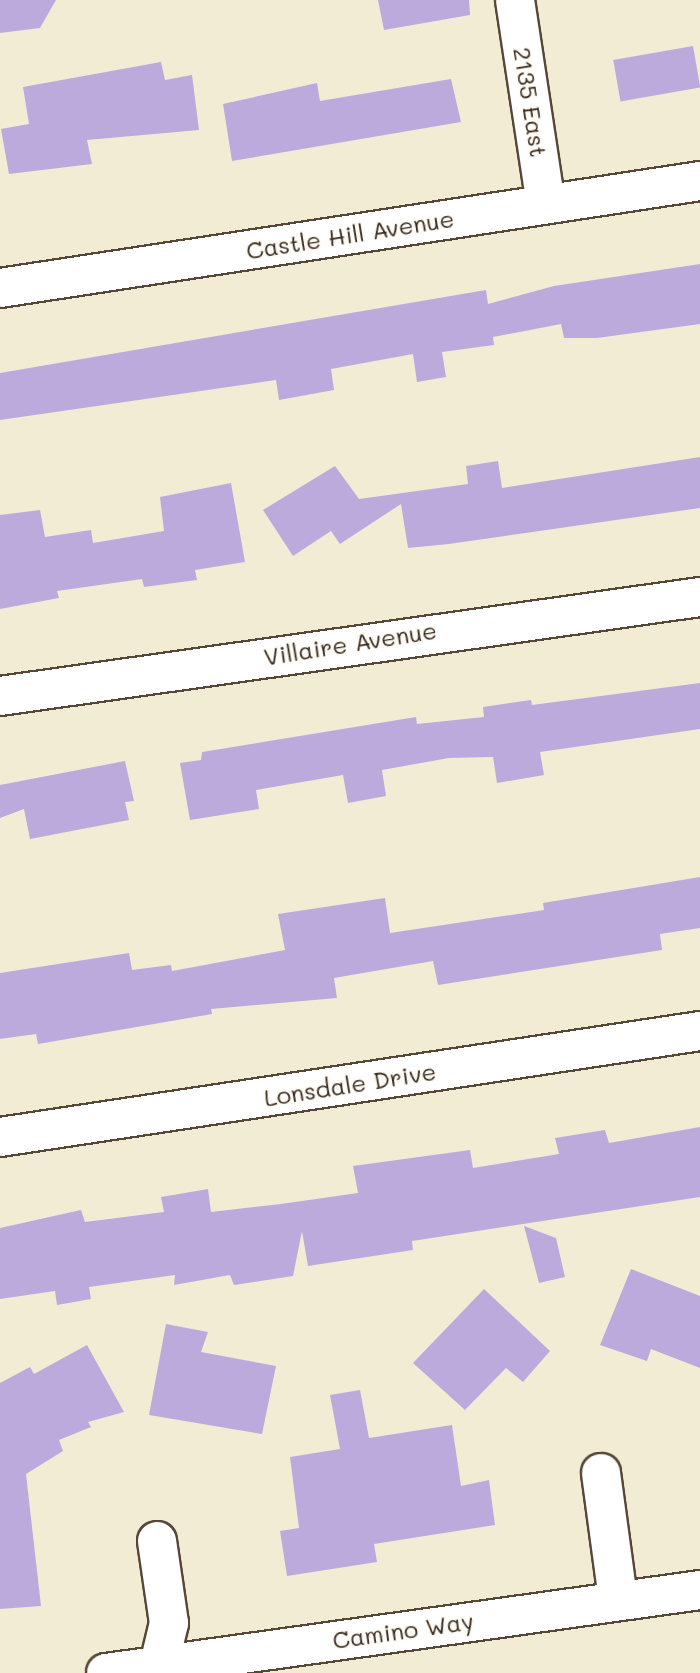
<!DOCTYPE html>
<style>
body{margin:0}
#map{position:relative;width:700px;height:1673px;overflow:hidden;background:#f2ecd5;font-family:Mali,sans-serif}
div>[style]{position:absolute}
.building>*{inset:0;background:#bdaadc;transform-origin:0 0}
.roads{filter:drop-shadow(2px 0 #564739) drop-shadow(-2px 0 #564739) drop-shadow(0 2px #564739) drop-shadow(0 -2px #564739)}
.minor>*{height:38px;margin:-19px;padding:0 19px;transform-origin:19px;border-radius:19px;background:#fff}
span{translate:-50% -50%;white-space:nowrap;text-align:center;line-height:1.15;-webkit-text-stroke:5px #fdfcf7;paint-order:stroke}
.street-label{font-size:24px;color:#3b2a1e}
</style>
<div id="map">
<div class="building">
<i style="clip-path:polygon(0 0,56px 0,40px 28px,0 33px)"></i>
<i style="clip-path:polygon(378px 0,469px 0,470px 15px,384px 30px)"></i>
<i style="left:693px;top:46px;width:42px;height:81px;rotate:80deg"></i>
<i style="clip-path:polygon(161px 62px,165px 80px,192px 75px,199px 130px,87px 140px,92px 164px,9px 174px,1px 129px,29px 124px,23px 87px)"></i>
<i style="clip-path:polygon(451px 79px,461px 122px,232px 161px,223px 104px,317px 83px,320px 101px)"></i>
<i style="clip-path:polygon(700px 264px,700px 324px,597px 338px,564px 338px,561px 324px,493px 337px,494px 345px,442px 352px,446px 377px,417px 382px,413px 354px,331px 369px,334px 390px,279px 400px,276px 380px,0 420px,0 373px,486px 290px,488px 304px,554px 286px)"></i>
<i style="clip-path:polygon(700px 457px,700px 508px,449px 544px,408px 548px,401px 504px,340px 544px,331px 531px,293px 556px,263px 510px,335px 466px,359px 499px,468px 484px,466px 466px,498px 461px,502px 488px)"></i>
<i style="clip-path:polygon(231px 483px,245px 562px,195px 570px,197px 580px,144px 587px,142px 579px,57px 591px,59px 598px,0 609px,0 515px,40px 510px,45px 537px,91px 530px,93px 543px,164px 531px,160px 497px)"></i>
<i style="clip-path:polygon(700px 683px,700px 729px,540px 752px,544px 775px,497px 783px,493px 757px,449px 758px,382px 770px,386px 796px,348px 803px,343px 775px,256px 790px,259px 809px,190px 820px,180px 763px,201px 760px,202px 752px,416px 717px,417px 724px,484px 717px,483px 707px,531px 700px,532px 705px)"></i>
<i style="clip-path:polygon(125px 761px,134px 801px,125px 802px,129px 820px,30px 839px,24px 809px,0 818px,0 785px)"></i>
<i style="clip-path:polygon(700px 877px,700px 928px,660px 934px,662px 950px,438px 985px,433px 961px,334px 978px,337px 998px,211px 1009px,212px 1014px,38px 1044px,36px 1034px,0 1039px,0 973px,129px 953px,132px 970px,171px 965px,172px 971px,285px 950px,278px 914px,385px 898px,390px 933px,544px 910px,543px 903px)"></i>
<i style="clip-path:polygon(700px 1127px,700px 1197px,412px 1241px,413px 1250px,308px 1266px,302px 1231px,293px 1276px,234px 1285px,230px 1275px,174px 1285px,175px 1275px,89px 1287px,91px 1299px,57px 1305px,55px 1291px,0 1299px,0 1228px,81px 1210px,85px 1222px,164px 1212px,161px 1197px,208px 1189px,211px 1212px,281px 1204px,358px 1193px,353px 1166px,470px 1150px,473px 1168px,559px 1154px,555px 1138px,605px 1130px,609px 1143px)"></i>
<i style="clip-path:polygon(524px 1226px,556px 1238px,565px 1277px,539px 1283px)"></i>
<i style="clip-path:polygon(631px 1269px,700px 1296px,700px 1368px,651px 1349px,647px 1361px,600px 1345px)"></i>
<i style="clip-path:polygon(484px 1289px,550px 1351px,523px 1382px,506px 1368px,465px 1410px,413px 1363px)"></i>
<i style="clip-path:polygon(166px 1324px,208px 1332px,201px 1352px,276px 1366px,262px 1434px,149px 1415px)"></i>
<i style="clip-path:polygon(87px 1345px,124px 1412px,88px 1422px,91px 1427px,59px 1440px,63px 1451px,26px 1474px,41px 1606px,0 1609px,0 1383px,30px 1367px,34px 1374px)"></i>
<i style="clip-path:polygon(360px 1390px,369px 1438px,452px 1425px,461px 1486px,489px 1480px,495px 1525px,374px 1544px,377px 1562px,287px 1576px,280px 1531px,299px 1528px,290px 1457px,340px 1449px,330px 1395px)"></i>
</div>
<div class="roads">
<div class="minor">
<i style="left:515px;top:0;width:206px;rotate:81.4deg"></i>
<i style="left:0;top:288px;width:708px;rotate:-8.69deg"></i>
<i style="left:0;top:696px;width:707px;rotate:-8.05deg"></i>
<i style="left:0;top:1137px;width:708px;rotate:-8.61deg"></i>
<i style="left:601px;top:1473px;width:127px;rotate:82.3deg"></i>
<i style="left:157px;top:1541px;width:83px;rotate:81.7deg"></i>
<i style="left:169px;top:1623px;width:51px;rotate:103.5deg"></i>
<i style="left:106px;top:1673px;width:600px;rotate:-7.95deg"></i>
</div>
</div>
<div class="street-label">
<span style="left:531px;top:102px;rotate:81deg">2135 East</span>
<span style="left:350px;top:234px;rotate:-9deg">Castle Hill Avenue</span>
<span style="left:350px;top:643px;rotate:-9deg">Villaire Avenue</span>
<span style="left:350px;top:1084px;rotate:-9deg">Lonsdale Drive</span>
<span style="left:403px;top:1630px;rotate:-8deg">Camino Way</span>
</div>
</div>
